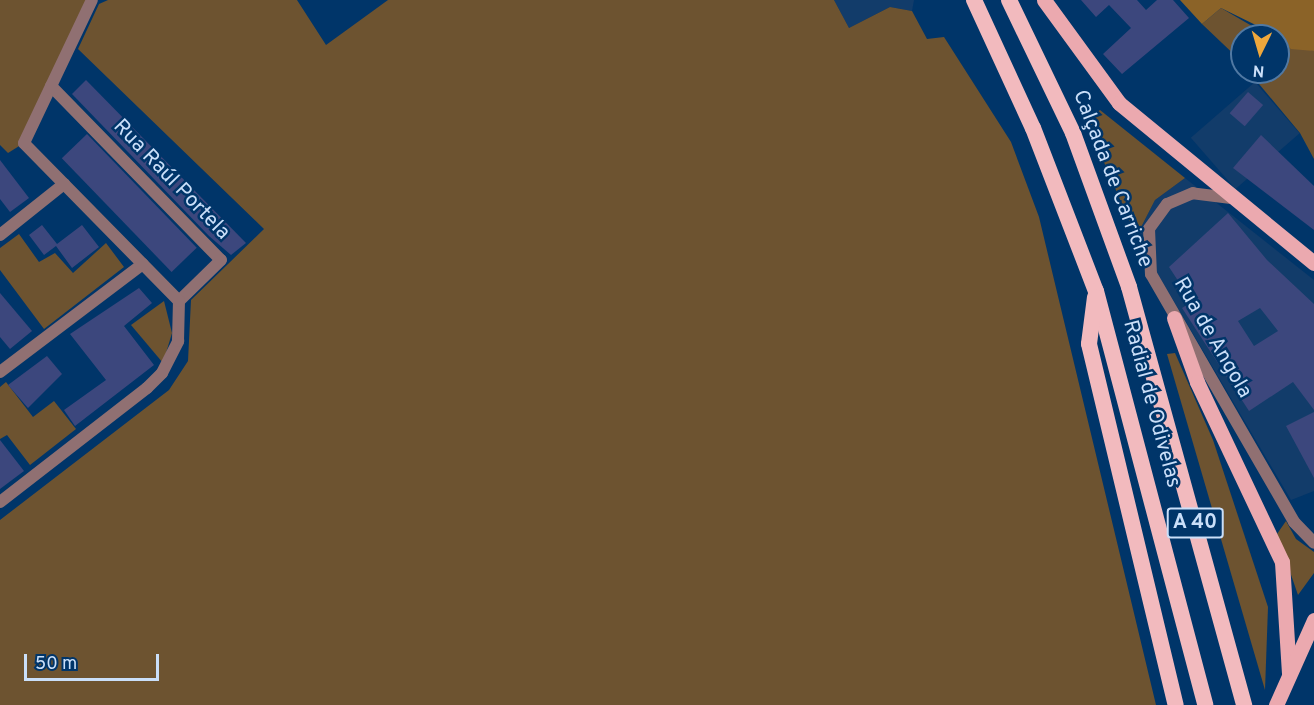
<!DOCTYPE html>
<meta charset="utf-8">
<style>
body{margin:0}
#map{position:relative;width:1314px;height:705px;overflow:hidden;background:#003569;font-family:Overpass,sans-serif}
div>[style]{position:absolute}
.built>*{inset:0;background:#123c6a;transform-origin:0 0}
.green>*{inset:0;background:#6d5330}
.forest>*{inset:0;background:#8b6328}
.building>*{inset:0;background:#3c477d;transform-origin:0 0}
.minor>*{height:12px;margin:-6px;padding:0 6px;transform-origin:6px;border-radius:6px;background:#907072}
.primary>*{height:15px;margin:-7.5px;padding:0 7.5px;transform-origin:7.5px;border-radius:7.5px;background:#eba9af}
.trunk>*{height:16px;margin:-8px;padding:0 8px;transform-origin:8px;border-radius:8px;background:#f2babe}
span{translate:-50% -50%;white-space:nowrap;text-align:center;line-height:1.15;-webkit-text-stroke:5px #003569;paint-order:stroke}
.shield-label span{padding:2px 4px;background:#003569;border:2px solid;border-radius:4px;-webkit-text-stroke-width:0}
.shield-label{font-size:20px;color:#cadff9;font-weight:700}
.street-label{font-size:21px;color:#cadff9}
.north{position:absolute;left:1230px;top:24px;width:60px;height:60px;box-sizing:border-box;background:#003569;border:2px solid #5179a3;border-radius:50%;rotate:185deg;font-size:16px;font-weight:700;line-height:24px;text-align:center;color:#cadff9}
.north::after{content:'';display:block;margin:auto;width:21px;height:27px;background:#eea73c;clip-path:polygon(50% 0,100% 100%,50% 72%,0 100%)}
.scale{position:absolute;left:24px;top:654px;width:135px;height:27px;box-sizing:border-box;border:3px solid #cadff9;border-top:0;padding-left:8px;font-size:18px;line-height:21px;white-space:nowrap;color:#cadff9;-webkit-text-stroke:4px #003569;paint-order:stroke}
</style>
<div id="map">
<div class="built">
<i style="clip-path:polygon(834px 0,914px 0,912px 11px,890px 7px,849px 28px)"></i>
<i style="left:1255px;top:82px;width:68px;height:85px;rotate:49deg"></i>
<i style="clip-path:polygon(1185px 178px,1314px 280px,1314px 491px,1291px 500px,1136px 237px,1155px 200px)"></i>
</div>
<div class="green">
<i style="clip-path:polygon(0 0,92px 0,24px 143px,8px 153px,0 145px)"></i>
<i style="clip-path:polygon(108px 0,297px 0,326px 45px,388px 0,834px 0,849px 28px,890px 7px,912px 11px,927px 39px,944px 37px,1011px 142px,1039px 217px,1156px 705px,0 705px,0 520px,169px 390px,188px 361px,191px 300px,264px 229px,78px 49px,99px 4px)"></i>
<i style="clip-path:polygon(1221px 8px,1269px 36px,1242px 36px,1242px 62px,1202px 24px)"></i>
<i style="clip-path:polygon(1278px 41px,1314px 51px,1314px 159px,1300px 133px,1249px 72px,1278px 72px)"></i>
<i style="clip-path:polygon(1100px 110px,1185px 178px,1155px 200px,1136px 237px,1086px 120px)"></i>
<i style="clip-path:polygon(19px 234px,39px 262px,55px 253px,73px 273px,106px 243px,124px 267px,44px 329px,0 270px,0 248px)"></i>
<i style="clip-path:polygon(164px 301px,172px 333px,163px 363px,131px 325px)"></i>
<i style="clip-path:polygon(1175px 353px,1213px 440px,1268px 607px,1265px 690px,1167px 354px)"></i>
<i style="clip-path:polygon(6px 382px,33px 417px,54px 401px,76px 429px,30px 465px,7px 435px,0 439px,0 387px)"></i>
<i style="clip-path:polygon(1286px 521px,1296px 539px,1314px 552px,1314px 573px,1298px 595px,1277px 534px)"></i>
</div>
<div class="forest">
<i style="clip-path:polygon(1180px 0,1314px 0,1314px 51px,1291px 49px,1278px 36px,1221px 8px,1202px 24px)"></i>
</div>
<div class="building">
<i style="clip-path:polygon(1081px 0,1137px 0,1146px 10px,1157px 0,1173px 0,1189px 18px,1122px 74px,1103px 54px,1131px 28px,1109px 5px,1096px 17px)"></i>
<i style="clip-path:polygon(86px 80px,246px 243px,231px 255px,209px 236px,72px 94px)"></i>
<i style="left:1248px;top:92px;width:20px;height:28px;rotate:41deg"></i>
<i style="left:87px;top:134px;width:158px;height:35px;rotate:46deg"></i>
<i style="clip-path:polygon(1261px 135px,1314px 186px,1314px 230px,1233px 168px)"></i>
<i style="clip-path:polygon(0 160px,29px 198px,10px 212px,0 199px)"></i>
<i style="clip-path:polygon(evenodd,1228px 213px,1267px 260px,1314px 304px,1314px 410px,1293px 382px,1249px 411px,1182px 308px,1192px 302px,1169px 267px,1228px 213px,1260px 308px,1278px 331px,1254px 346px,1238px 321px,1260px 308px)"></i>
<i style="clip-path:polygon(42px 225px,57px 244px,82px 225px,99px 247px,72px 268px,56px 246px,44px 255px,29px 235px)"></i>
<i style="clip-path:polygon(139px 288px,152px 303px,124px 326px,154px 365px,75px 426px,64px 410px,106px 380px,70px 334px)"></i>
<i style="clip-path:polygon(0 293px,32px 331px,10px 349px,0 337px)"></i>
<i style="clip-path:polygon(47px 356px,62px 374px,28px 408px,8px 385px)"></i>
<i style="clip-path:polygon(1314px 412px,1314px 478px,1286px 426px)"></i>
<i style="clip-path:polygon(0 440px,24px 471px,0 489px)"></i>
</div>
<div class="minor">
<i style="left:51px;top:86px;width:243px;rotate:45.7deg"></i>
<i style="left:221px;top:260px;width:59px;rotate:135.7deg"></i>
<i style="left:1231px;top:198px;width:38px;rotate:-173deg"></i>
<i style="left:1193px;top:193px;width:28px;rotate:157deg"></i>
<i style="left:1167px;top:204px;width:31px;rotate:126deg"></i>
<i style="left:1149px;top:229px;width:45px;rotate:87.5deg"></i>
<i style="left:1151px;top:274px;width:286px;rotate:60deg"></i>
<i style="left:1294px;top:522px;width:29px;rotate:46deg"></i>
<i style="left:0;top:235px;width:82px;rotate:-38.6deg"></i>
<i style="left:0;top:372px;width:179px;rotate:-37.1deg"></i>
<i style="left:0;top:502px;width:186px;rotate:-37.8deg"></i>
<i style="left:147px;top:388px;width:21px;rotate:-45deg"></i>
<i style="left:162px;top:373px;width:36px;rotate:-63deg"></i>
<i style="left:178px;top:341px;width:40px;rotate:-88.6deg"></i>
<i style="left:179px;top:301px;width:221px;rotate:-134.5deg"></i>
<i style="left:24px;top:143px;width:158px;rotate:-64.6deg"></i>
</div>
<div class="primary">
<i style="left:1044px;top:0;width:127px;rotate:53.9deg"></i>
<i style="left:1119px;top:103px;width:252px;rotate:39.4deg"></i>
<i style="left:1174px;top:318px;width:68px;rotate:70.2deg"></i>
<i style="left:1197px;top:382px;width:199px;rotate:64.7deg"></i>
<i style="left:1282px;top:562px;width:112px;rotate:86.4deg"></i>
<i style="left:1276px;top:705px;width:93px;rotate:-65.9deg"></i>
</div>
<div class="trunk">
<i style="left:974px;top:0;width:141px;rotate:65.3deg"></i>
<i style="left:1033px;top:128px;width:175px;rotate:68.9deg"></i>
<i style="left:1096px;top:291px;width:428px;rotate:75.2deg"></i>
<i style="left:1009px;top:0;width:148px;rotate:64.3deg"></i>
<i style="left:1073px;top:133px;width:164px;rotate:70deg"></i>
<i style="left:1129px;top:287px;width:434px;rotate:74.6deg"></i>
<i style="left:1095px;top:297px;width:47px;rotate:97.3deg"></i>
<i style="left:1089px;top:344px;width:371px;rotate:76.5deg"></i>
</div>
<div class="shield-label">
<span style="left:1195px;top:523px">A 40</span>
</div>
<div class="street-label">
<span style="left:1112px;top:179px;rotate:69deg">Calçada de Carriche</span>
<span style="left:171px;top:180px;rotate:46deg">Rua Raúl Portela</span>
<span style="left:1212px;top:338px;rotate:60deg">Rua de Angola</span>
<span style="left:1151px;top:404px;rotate:75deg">Radial de Odivelas</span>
</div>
<div class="north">N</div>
<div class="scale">50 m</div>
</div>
